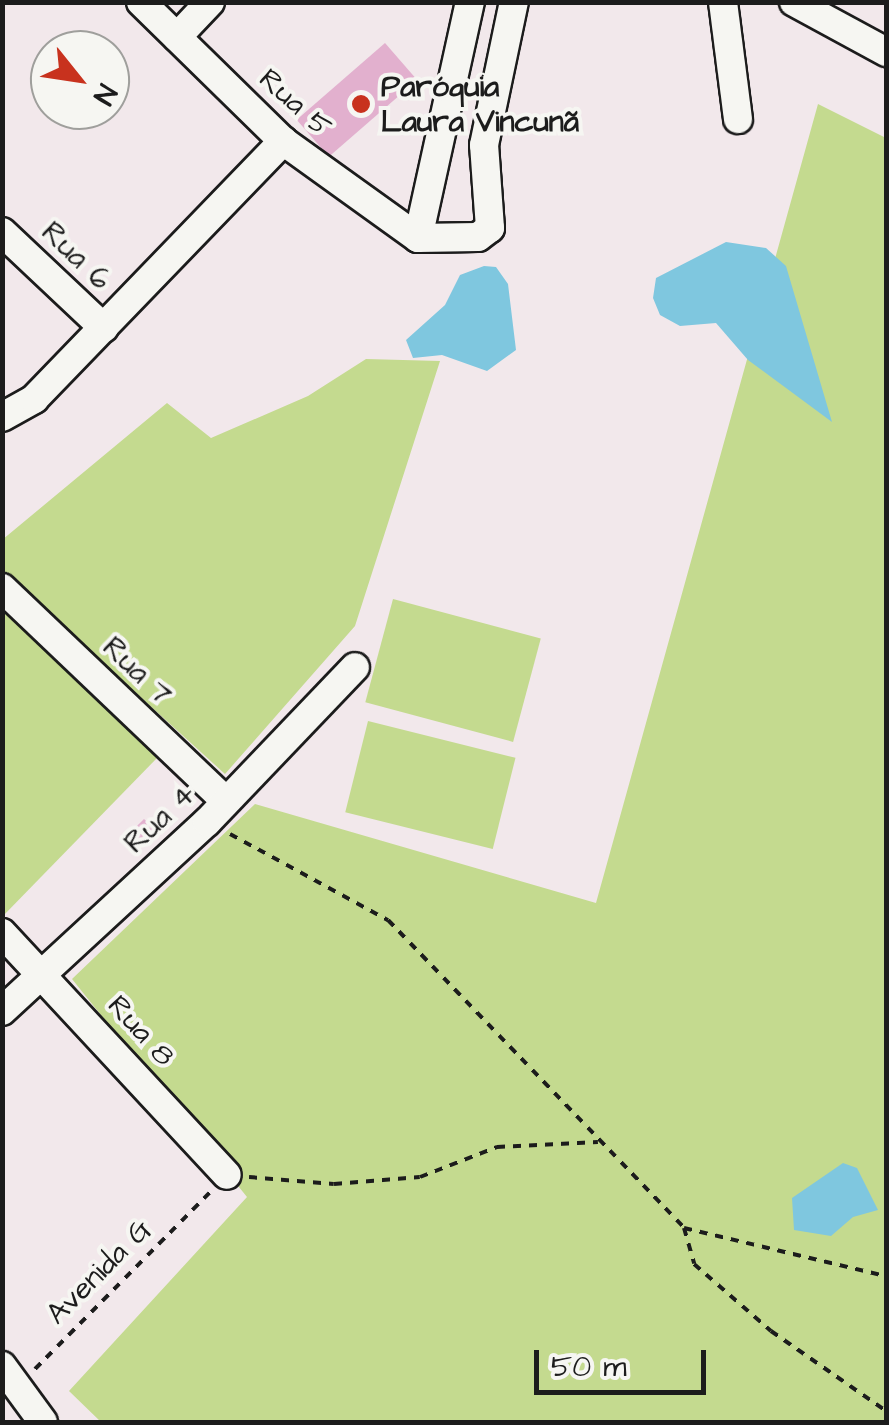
<!DOCTYPE html>
<meta charset="utf-8">
<style>
body{margin:0}
#map{position:relative;width:889px;height:1425px;overflow:hidden;background:#f2e8eb;font-family:"Architects Daughter",sans-serif}
div>[style]{position:absolute}
.green>*{inset:0;background:#c4da8f;transform-origin:0 0}
.water>*{inset:0;background:#7fc7df}
.building>*{inset:0;background:#e2b0ce;transform-origin:0 0}
.path>*{height:4px;margin-top:-2px;transform-origin:0;background:repeating-linear-gradient(90deg,#1c1c1c 0 8px,transparent 0 16px)}
.roads{filter:drop-shadow(2px 0 #1c1c1c) drop-shadow(-2px 0 #1c1c1c) drop-shadow(0 2px #1c1c1c) drop-shadow(0 -2px #1c1c1c)}
.minor>*{height:28px;margin:-14px;padding:0 14px;transform-origin:14px;border-radius:14px;background:#f6f6f2}
.dots>*{width:28px;height:28px;translate:-50% -50%;box-sizing:border-box;border:5px solid #f6f6f2;border-radius:50%}
span{translate:-50% -50%;white-space:nowrap;text-align:center;line-height:1.15;-webkit-text-stroke:8px #f6f6f2;paint-order:stroke}
.poi-label{font-size:30px;color:#1c1c1c;font-weight:700}
.left{translate:0 -50%;text-align:left}
.street-label{font-size:30px;color:#1c1c1c}
.frame{position:absolute;inset:0;border:5px solid #1c1c1c;pointer-events:none}
.north{position:absolute;left:30px;top:30px;width:100px;height:100px;box-sizing:border-box;background:#f6f6f2;border:2px solid #9f9f9c;border-radius:50%;rotate:120deg;font-size:28px;font-weight:700;line-height:40px;text-align:center;color:#1c1c1c}
.north::after{content:'';display:block;margin:auto;width:35px;height:45px;background:#c8321e;clip-path:polygon(50% 0,100% 100%,50% 72%,0 100%)}
.scale{position:absolute;left:534px;top:1350px;width:172px;height:45px;box-sizing:border-box;border:5px solid #1c1c1c;border-top:0;padding-left:12px;font-size:30px;line-height:35px;white-space:nowrap;color:#1c1c1c;-webkit-text-stroke:8px #f6f6f2;paint-order:stroke}
</style>
<div id="map">
<div class="green">
<i style="clip-path:polygon(818px 104px,886px 138px,886px 1422px,101px 1422px,69px 1391px,247px 1197px,72px 979px,255px 804px,596px 903px)"></i>
<i style="clip-path:polygon(366px 359px,440px 361px,355px 626px,225px 774px,3px 572px,2px 540px,167px 403px,211px 438px,308px 396px)"></i>
<i style="left:393px;top:599px;width:153px;height:107px;rotate:15deg"></i>
<i style="clip-path:polygon(3px 610px,157px 758px,3px 916px,2px 916px)"></i>
<i style="left:368px;top:721px;width:152px;height:94px;rotate:14deg"></i>
</div>
<div class="water">
<i style="clip-path:polygon(726px 242px,766px 248px,786px 266px,832px 422px,748px 360px,716px 323px,680px 326px,660px 315px,653px 298px,656px 278px)"></i>
<i style="clip-path:polygon(484px 266px,496px 267px,508px 284px,516px 350px,487px 371px,442px 355px,413px 358px,406px 340px,445px 305px,460px 275px)"></i>
<i style="clip-path:polygon(843px 1163px,857px 1168px,878px 1210px,853px 1217px,831px 1236px,794px 1230px,792px 1198px)"></i>
</div>
<div class="building">
<i style="left:385px;top:43px;width:49px;height:117px;rotate:49deg"></i>
<i style="left:144px;top:819px;width:17px;height:21px;rotate:45deg"></i>
</div>
<div class="path">
<i style="left:230px;top:834px;width:180px;rotate:28.6deg"></i>
<i style="left:388px;top:920px;width:427px;rotate:46.1deg"></i>
<i style="left:684px;top:1228px;width:208px;rotate:13.4deg"></i>
<i style="left:249px;top:1177px;width:85px;rotate:4.7deg"></i>
<i style="left:334px;top:1184px;width:86px;rotate:-4.7deg"></i>
<i style="left:420px;top:1177px;width:83px;rotate:-21.3deg"></i>
<i style="left:497px;top:1147px;width:101px;rotate:-2.8deg"></i>
<i style="left:684px;top:1228px;width:37px;rotate:74deg"></i>
<i style="left:694px;top:1264px;width:102px;rotate:41deg"></i>
<i style="left:771px;top:1331px;width:140px;rotate:34.8deg"></i>
<i style="left:35px;top:1369px;width:250px;rotate:-45.3deg"></i>
</div>
<div class="roads">
<div class="minor">
<i style="left:141px;top:2px;width:199px;rotate:44.4deg"></i>
<i style="left:283px;top:141px;width:166px;rotate:35.7deg"></i>
<i style="left:723px;top:2px;width:118px;rotate:82.7deg"></i>
<i style="left:794px;top:2px;width:105px;rotate:28.5deg"></i>
<i style="left:177px;top:37px;width:48px;rotate:-46.7deg"></i>
<i style="left:2px;top:232px;width:140px;rotate:43.3deg"></i>
<i style="left:418px;top:238px;width:60px;rotate:-1deg"></i>
<i style="left:478px;top:237px;width:15px;rotate:-37deg"></i>
<i style="left:490px;top:228px;width:83px;rotate:-94.1deg"></i>
<i style="left:484px;top:145px;width:146px;rotate:-78.2deg"></i>
<i style="left:418px;top:238px;width:242px;rotate:-77.6deg"></i>
<i style="left:2px;top:417px;width:37px;rotate:-29deg"></i>
<i style="left:34px;top:399px;width:359px;rotate:-46deg"></i>
<i style="left:2px;top:588px;width:309px;rotate:43.6deg"></i>
<i style="left:2px;top:933px;width:330px;rotate:47.1deg"></i>
<i style="left:2px;top:1011px;width:279px;rotate:-42.7deg"></i>
<i style="left:207px;top:822px;width:214px;rotate:-46.3deg"></i>
<i style="left:2px;top:1366px;width:69px;rotate:53.8deg"></i>
</div>
</div>
<div class="dots">
<i style="left:361px;top:104px;background:#c8321e"></i>
</div>
<div class="poi-label">
<span class="left" style="left:381px;top:104px">Paróquia<br>Laura Vincunã</span>
</div>
<div class="street-label">
<span style="left:295px;top:103px;rotate:42deg">Rua 5</span>
<span style="left:76px;top:256px;rotate:44deg">Rua 6</span>
<span style="left:137px;top:671px;rotate:44deg">Rua 7</span>
<span style="left:160px;top:819px;rotate:-43deg">Rua 4</span>
<span style="left:141px;top:1031px;rotate:48deg">Rua 8</span>
<span style="left:99px;top:1272px;rotate:-45deg">Avenida G</span>
</div>
<div class="frame"></div>
<div class="north">N</div>
<div class="scale">50 m</div>
</div>
